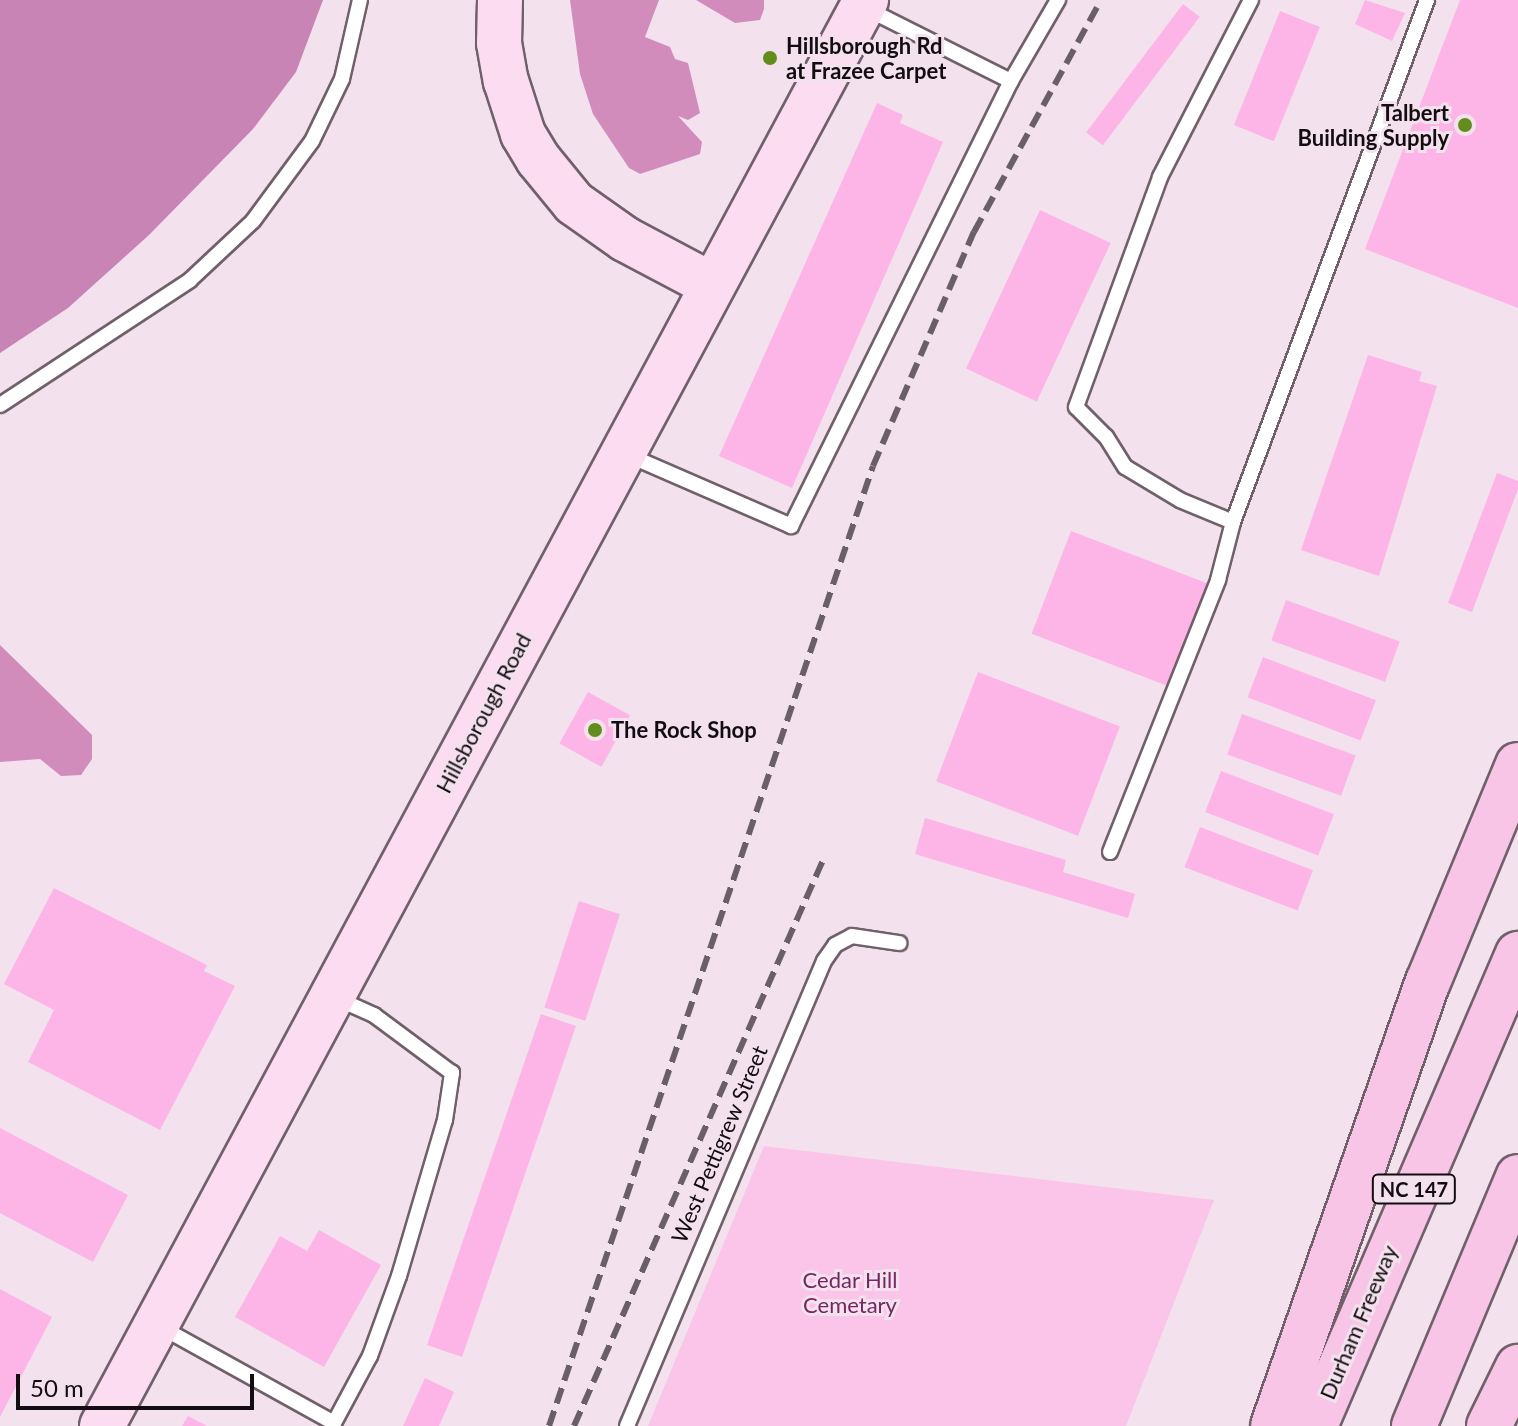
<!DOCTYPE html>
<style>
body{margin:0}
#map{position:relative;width:1518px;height:1426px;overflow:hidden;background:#f3e1ed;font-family:Lato,sans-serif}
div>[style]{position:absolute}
.green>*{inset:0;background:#fbc5ea}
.forest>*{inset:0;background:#d18cbc}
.water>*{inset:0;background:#c884b4}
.building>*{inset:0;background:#fdb5e7;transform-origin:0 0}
.roads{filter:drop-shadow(2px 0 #6f606a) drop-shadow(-2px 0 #6f606a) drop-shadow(0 2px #6f606a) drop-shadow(0 -2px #6f606a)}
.service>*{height:14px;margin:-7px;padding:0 7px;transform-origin:7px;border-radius:7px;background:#fff}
.primary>*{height:44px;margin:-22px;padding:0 22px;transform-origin:22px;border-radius:22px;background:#fbdcf1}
.motorway>*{height:44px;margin:-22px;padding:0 22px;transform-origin:22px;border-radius:22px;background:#f8c5e7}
.rail>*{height:6px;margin-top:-3px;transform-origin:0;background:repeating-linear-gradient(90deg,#6a5f66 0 16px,transparent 0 24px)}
.dots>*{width:22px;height:22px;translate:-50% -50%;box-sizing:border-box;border:4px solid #f3e1ed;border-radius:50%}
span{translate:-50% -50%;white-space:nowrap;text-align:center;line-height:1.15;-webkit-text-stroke:6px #f3e1ed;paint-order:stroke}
.shield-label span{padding:2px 6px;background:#f3e1ed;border:2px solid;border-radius:6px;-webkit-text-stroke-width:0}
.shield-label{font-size:20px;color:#130d11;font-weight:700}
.poi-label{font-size:22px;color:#130d11;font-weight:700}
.left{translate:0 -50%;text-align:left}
.right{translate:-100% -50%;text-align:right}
.street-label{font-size:22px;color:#130d11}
.park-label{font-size:22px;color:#762663}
.scale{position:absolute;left:16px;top:1374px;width:238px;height:36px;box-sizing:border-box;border:4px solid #130d11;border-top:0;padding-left:10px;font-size:24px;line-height:28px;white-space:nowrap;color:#130d11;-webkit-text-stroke:6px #f3e1ed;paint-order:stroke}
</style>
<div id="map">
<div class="green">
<i style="clip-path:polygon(764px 1146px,1214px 1200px,1126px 1426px,648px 1426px)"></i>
</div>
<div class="forest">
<i style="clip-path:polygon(570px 0,659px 0,645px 37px,670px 47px,675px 59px,688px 63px,700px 113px,688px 120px,678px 116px,702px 142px,700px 154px,640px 174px,629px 168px,593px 114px,580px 74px)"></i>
<i style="clip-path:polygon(696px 0,764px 0,764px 9px,760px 20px,735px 23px)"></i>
<i style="clip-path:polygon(0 645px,92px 735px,92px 759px,81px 775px,61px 776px,40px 759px,0 762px)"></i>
</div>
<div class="water">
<i style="clip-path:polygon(0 0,323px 0,296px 72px,253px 129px,149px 235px,68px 308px,0 353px)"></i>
</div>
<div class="building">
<i style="clip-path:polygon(1365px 0,1405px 13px,1392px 41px,1355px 24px)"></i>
<i style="clip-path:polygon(1460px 0,1518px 0,1518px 308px,1365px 249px)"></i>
<i style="left:1183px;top:4px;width:21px;height:161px;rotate:37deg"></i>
<i style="left:1280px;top:11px;width:43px;height:123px;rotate:22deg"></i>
<i style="clip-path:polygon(877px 103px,903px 115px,900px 123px,943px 142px,792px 488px,719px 456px)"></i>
<i style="left:1040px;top:210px;width:78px;height:175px;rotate:25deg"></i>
<i style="clip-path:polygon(1368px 355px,1422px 372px,1419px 381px,1437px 386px,1379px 576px,1301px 550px)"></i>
<i style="clip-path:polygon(1497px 473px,1518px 481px,1518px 489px,1472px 612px,1448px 603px)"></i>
<i style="left:1071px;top:531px;width:150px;height:110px;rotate:21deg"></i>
<i style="left:1286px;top:600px;width:121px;height:43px;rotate:20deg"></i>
<i style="left:1263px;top:657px;width:121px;height:43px;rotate:21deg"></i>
<i style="left:978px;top:672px;width:152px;height:117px;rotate:21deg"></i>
<i style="left:588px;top:692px;width:48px;height:59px;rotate:29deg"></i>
<i style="left:1242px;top:714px;width:121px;height:43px;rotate:20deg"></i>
<i style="left:1221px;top:771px;width:121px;height:44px;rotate:21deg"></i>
<i style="clip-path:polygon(925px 818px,1066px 860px,1063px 872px,1135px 894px,1128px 918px,915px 854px)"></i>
<i style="left:1200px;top:827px;width:121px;height:43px;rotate:21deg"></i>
<i style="clip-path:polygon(54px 888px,207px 965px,204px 971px,235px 986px,160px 1130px,28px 1062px,54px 1010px,4px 984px)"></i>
<i style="left:579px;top:901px;width:43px;height:112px;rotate:18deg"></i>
<i style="left:541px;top:1014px;width:37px;height:350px;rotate:19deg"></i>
<i style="clip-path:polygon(0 1128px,128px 1195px,93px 1262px,0 1213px)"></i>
<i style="clip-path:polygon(319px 1230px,381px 1265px,324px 1367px,235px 1317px,280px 1236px,307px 1251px)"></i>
<i style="clip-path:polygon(0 1289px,52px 1317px,0 1417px)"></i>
<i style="clip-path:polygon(425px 1378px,454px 1392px,439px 1426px,403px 1426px)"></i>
<i style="clip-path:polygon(188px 1416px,207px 1426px,182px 1426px)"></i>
</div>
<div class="roads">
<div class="service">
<i style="left:867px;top:9px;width:161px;rotate:26.6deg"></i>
<i style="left:0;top:405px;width:227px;rotate:-33.3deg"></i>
<i style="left:190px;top:280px;width:86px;rotate:-43.1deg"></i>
<i style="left:253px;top:221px;width:99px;rotate:-53.6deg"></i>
<i style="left:312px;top:141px;width:69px;rotate:-64.2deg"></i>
<i style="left:342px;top:79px;width:81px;rotate:-77.2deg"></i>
<i style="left:628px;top:455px;width:178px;rotate:23.5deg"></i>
<i style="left:791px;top:526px;width:496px;rotate:-63.7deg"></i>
<i style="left:1011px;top:81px;width:94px;rotate:-59.9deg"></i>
<i style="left:1233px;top:522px;width:57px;rotate:-157.5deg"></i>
<i style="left:1180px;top:500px;width:64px;rotate:-149deg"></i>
<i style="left:1125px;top:467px;width:36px;rotate:-122deg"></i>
<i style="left:1106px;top:437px;width:42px;rotate:-135deg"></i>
<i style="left:1076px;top:407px;width:245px;rotate:-69.9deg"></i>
<i style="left:1160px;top:177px;width:199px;rotate:-62.8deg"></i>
<i style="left:1110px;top:852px;width:293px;rotate:-68.3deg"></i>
<i style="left:1218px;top:580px;width:60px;rotate:-75.5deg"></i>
<i style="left:1233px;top:522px;width:557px;rotate:-69.61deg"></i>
<i style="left:159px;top:1326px;width:200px;rotate:29deg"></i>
<i style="left:334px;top:1423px;width:76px;rotate:-61.8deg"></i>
<i style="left:370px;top:1356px;width:85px;rotate:-70.1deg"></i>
<i style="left:399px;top:1276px;width:163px;rotate:-73.6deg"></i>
<i style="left:445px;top:1120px;width:48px;rotate:-81.5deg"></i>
<i style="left:452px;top:1073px;width:97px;rotate:-143.4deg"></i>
<i style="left:374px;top:1015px;width:42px;rotate:-155.9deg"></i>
<i style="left:627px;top:1426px;width:505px;rotate:-67.04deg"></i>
<i style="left:824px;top:961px;width:19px;rotate:-55deg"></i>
<i style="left:835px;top:945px;width:19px;rotate:-28deg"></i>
<i style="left:852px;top:936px;width:48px;rotate:8.5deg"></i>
</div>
<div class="primary">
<i style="left:500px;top:0;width:43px;rotate:91.3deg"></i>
<i style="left:499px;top:43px;width:39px;rotate:80deg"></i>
<i style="left:506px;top:81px;width:56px;rotate:72.2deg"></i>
<i style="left:523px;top:134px;width:29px;rotate:59deg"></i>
<i style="left:538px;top:159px;width:57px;rotate:50.7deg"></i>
<i style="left:574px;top:203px;width:62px;rotate:35.2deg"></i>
<i style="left:625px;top:239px;width:98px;rotate:27.9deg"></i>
<i style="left:102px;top:1426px;width:1618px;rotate:-61.82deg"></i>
</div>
<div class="motorway">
<i style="left:1273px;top:1426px;width:470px;rotate:-70.8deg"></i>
<i style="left:1428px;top:982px;width:235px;rotate:-67.5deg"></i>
<i style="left:1315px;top:1426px;width:514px;rotate:-66.73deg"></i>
<i style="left:1414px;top:1426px;width:270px;rotate:-67.3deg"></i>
<i style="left:1489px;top:1426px;width:66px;rotate:-63.8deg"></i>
</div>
</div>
<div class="rail">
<i style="left:549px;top:1426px;width:1013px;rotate:-71.35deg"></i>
<i style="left:873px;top:466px;width:255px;rotate:-66.7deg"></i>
<i style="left:974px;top:232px;width:264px;rotate:-61.3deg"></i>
<i style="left:574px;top:1426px;width:618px;rotate:-66.25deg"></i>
</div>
<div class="dots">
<i style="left:770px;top:58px;background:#628c1b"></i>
<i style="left:1465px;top:125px;background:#628c1b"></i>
<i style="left:595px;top:730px;background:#628c1b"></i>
</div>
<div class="shield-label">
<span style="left:1414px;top:1189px">NC 147</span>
</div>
<div class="poi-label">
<span class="left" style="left:786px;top:58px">Hillsborough Rd<br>at Frazee Carpet</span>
<span class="right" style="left:1449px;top:125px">Talbert<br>Building Supply</span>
<span class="left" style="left:611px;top:730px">The Rock Shop</span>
</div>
<div class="street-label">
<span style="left:483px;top:713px;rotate:-62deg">Hillsborough Road</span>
<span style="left:719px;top:1144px;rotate:-67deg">West Pettigrew Street</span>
<span style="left:1358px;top:1322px;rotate:-67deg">Durham Freeway</span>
</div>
<div class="park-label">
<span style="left:850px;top:1292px">Cedar Hill<br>Cemetary</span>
</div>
<div class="scale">50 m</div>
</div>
